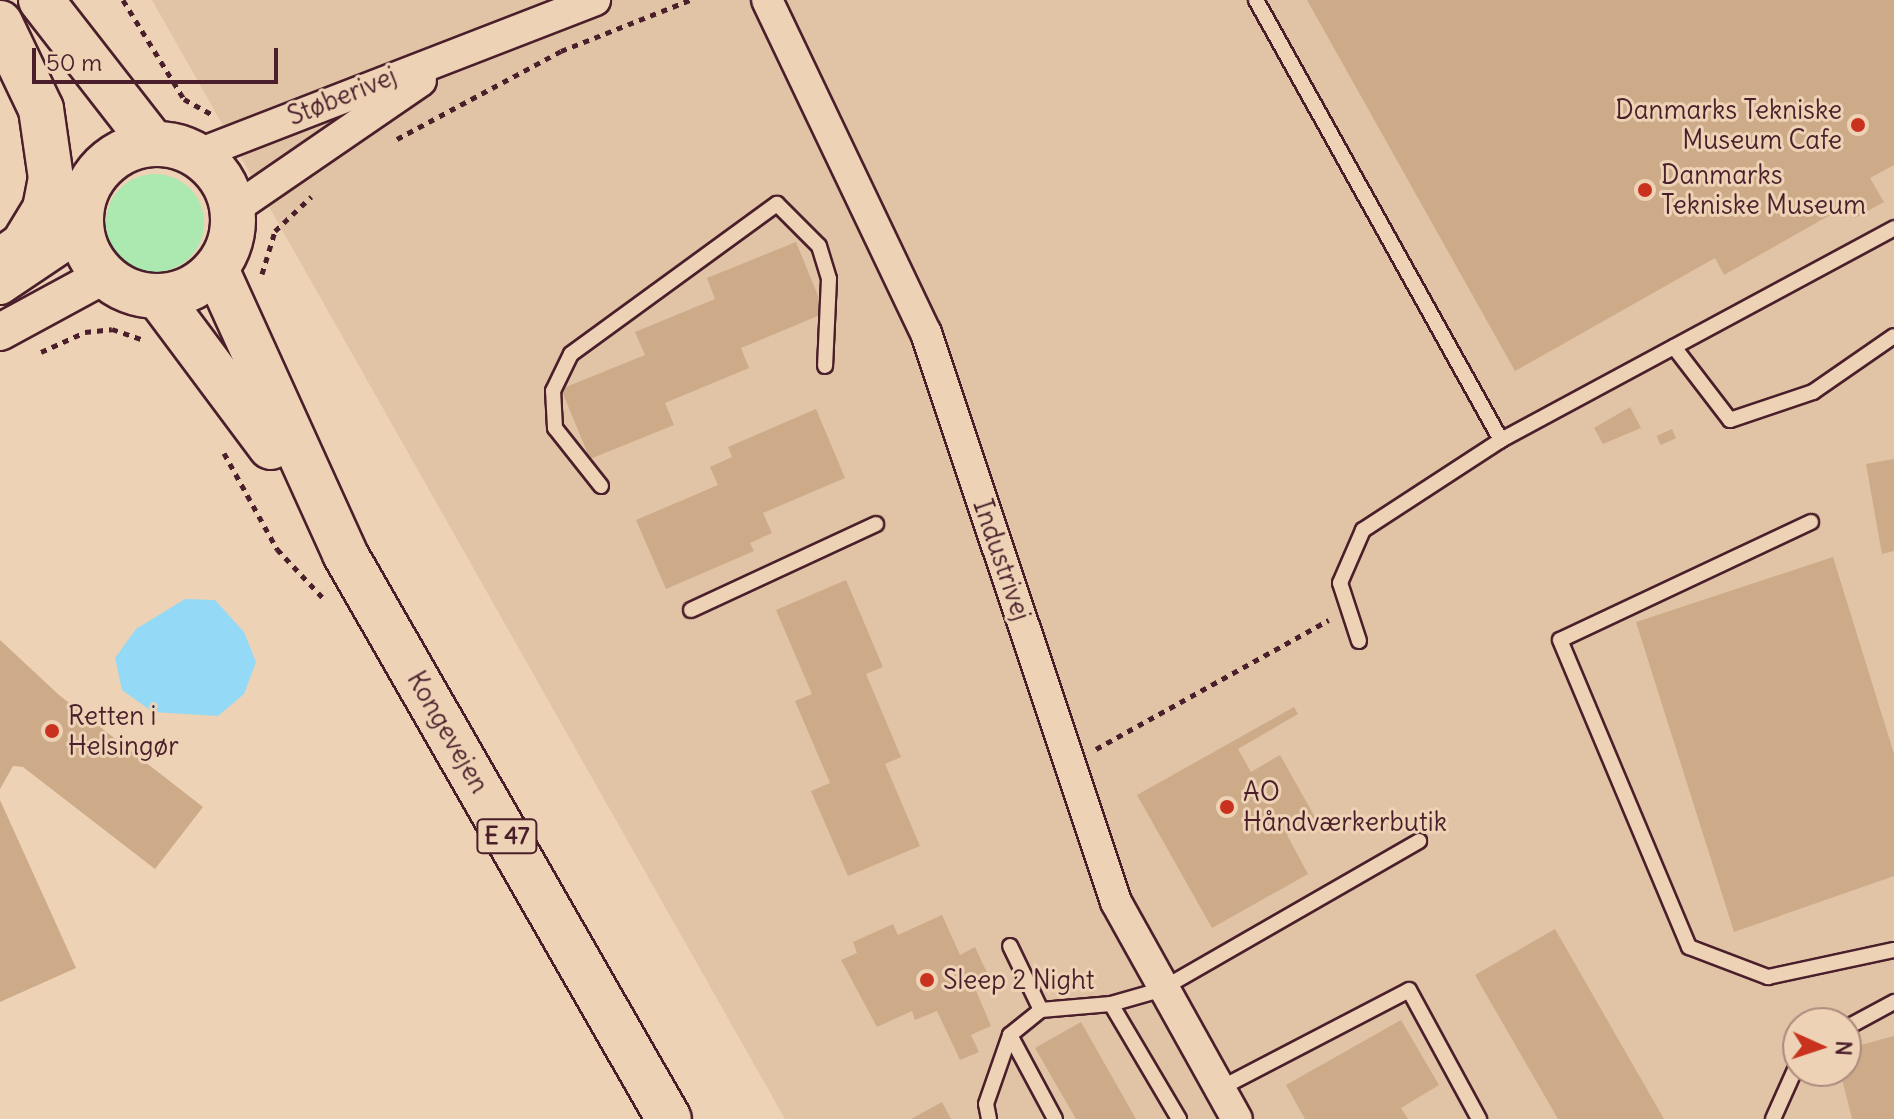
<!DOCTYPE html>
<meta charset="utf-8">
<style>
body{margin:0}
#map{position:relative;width:1894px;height:1119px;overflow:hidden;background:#eed2b5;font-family:Delius,sans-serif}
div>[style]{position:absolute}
.built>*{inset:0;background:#e1c3a6}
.green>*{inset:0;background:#abe9b1}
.round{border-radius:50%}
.water>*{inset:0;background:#94d9f6}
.building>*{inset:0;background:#cdab89;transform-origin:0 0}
.path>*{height:5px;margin-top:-2.5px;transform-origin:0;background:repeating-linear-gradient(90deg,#4a1f2b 0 6px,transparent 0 12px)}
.roads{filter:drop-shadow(2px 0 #4a1f2b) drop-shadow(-2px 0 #4a1f2b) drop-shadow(0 2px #4a1f2b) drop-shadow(0 -2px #4a1f2b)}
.service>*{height:14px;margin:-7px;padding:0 7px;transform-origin:7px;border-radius:7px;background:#eed2b5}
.minor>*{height:30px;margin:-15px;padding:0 15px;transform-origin:15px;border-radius:15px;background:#eed2b5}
.tertiary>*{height:36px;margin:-18px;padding:0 18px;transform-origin:18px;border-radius:18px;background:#eed2b5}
.primary>*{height:44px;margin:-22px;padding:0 22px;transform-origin:22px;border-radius:22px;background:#eed2b5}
.primary>.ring{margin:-22px;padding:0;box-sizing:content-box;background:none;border:44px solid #eed2b5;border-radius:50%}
.dots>*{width:22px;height:22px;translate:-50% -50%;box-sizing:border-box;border:4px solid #eed2b5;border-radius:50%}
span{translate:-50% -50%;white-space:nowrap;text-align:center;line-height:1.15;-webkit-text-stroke:6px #eed2b5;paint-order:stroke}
.shield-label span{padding:2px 6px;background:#eed2b5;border:2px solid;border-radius:6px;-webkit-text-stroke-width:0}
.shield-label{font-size:24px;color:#4a1f2b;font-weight:700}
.street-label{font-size:26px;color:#4a1f2b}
.poi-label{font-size:26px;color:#4a1f2b}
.right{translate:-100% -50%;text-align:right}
.left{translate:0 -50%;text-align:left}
.north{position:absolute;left:1782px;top:1007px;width:80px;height:80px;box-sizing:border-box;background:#eed2b5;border:2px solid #ac8a7e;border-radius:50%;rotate:93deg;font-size:22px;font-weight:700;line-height:32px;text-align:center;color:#4a1f2b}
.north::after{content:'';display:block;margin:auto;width:28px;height:36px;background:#c8321e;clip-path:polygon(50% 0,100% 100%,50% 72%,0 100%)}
.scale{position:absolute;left:32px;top:48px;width:246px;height:36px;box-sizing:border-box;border:4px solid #4a1f2b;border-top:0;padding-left:10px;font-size:24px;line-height:28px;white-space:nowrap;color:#4a1f2b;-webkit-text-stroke:6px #eed2b5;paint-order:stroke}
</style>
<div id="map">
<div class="built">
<i style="clip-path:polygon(evenodd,152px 0,1894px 0,1894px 1119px,785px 1119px,152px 0,1798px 1023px,1846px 1023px,1846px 1071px,1798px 1071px,1798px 1023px)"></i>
</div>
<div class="green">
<i class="round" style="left:106px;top:174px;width:98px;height:98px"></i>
</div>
<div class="water">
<i style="clip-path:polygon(185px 599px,215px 600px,244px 632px,256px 662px,244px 694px,218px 716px,153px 712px,122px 690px,115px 658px,136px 629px)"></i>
</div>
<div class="building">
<i style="clip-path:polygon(1307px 0,1894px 0,1894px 165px,1870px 178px,1884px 202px,1855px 218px,1848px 205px,1724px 275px,1715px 258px,1515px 371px)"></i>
<i style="clip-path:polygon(796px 242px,825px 313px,741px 348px,749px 368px,665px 403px,674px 425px,590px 459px,561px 389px,645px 355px,635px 332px,715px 299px,707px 278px)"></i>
<i style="clip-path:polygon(1630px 407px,1641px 428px,1603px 444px,1594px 428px)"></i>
<i style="clip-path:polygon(816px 409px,845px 478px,763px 513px,772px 533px,750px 543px,754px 551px,666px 589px,636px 520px,718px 485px,710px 467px,732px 457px,728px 447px)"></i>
<i style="left:1672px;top:429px;width:10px;height:17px;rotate:66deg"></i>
<i style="clip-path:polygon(1894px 459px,1894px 551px,1882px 554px,1866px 464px)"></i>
<i style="clip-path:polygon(1833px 557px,1894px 754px,1894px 876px,1734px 932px,1636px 622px)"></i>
<i style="clip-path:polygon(846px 580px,883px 667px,866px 674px,901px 757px,885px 764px,920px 846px,848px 876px,811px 791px,830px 783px,795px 701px,812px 694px,776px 610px)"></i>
<i style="clip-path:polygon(0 640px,59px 695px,203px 807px,155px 869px,23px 767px,13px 766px,0 789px)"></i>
<i style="clip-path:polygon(1294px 707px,1298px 714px,1238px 749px,1251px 772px,1280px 755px,1316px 819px,1287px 835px,1308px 874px,1212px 928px,1137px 795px)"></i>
<i style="clip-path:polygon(0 800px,76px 968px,0 1002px)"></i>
<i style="clip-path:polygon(942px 915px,960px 955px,975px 947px,990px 979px,974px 986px,991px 1026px,971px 1035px,979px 1052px,960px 1060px,937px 1011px,915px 1020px,912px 1011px,877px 1027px,841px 960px,857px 953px,853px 942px,893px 924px,898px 935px)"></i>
<i style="clip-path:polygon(1555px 929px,1664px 1119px,1558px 1119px,1475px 975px)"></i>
<i style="clip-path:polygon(1401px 1020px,1439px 1085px,1401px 1108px,1408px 1119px,1305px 1119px,1286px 1085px)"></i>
<i style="clip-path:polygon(1081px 1022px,1136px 1119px,1076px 1119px,1035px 1048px)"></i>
<i style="clip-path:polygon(1894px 1036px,1894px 1119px,1852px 1119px,1840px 1071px,1846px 1071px,1846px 1049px)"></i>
<i style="clip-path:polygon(942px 1102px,951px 1119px,911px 1119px)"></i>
</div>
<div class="path">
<i style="left:123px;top:0;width:116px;rotate:58.4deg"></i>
<i style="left:184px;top:99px;width:33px;rotate:29deg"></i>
<i style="left:397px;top:139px;width:186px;rotate:-28.2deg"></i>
<i style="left:561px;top:51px;width:139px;rotate:-21.6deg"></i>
<i style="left:262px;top:274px;width:45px;rotate:-73.2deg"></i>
<i style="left:275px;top:231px;width:50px;rotate:-43.4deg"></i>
<i style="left:41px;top:352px;width:48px;rotate:-24.4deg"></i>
<i style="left:85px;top:332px;width:27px;rotate:-6deg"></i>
<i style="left:112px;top:329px;width:31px;rotate:19deg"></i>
<i style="left:224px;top:453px;width:110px;rotate:61.1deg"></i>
<i style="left:277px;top:549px;width:69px;rotate:46.8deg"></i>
<i style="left:1096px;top:749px;width:266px;rotate:-29deg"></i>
</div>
<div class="roads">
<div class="service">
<i style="left:1256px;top:0;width:504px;rotate:60.89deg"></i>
<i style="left:1674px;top:347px;width:92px;rotate:52.5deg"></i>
<i style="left:1730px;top:420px;width:88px;rotate:-18.6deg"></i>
<i style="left:1813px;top:392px;width:98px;rotate:-34.7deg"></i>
<i style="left:601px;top:486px;width:74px;rotate:-128.4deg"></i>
<i style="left:555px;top:428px;width:37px;rotate:-93deg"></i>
<i style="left:553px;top:391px;width:41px;rotate:-64.1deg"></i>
<i style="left:571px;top:354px;width:255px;rotate:-36.1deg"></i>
<i style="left:777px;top:204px;width:59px;rotate:45deg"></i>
<i style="left:819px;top:246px;width:34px;rotate:73deg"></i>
<i style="left:829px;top:279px;width:87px;rotate:92.6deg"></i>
<i style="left:1811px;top:522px;width:277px;rotate:154.8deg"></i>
<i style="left:1560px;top:640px;width:333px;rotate:67.2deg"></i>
<i style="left:1689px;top:947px;width:85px;rotate:20.8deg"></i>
<i style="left:1768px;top:977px;width:129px;rotate:-12.1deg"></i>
<i style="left:691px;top:610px;width:204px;rotate:-24.9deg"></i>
<i style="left:1359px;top:641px;width:61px;rotate:-108.1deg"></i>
<i style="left:1340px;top:583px;width:58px;rotate:-66.5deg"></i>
<i style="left:1363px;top:530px;width:165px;rotate:-33.1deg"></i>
<i style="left:1501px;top:440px;width:447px;rotate:-28.3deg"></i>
<i style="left:1111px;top:1004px;width:134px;rotate:59.4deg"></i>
<i style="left:1041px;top:1010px;width:70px;rotate:-4.9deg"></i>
<i style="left:1111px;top:1004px;width:51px;rotate:-15.9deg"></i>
<i style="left:1160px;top:990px;width:299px;rotate:-29.9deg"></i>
<i style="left:1846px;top:1028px;width:55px;rotate:-28.4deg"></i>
<i style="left:1010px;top:1035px;width:95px;rotate:61.8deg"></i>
<i style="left:1219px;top:1089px;width:214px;rotate:-27.5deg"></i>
<i style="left:1409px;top:990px;width:147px;rotate:61.5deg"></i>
<i style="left:989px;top:1119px;width:15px;rotate:-101deg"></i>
<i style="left:986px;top:1104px;width:73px;rotate:-70.8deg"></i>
<i style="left:1010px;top:1035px;width:40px;rotate:-39deg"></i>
<i style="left:1041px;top:1010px;width:71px;rotate:-115.8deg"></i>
<i style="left:1773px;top:1119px;width:61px;rotate:-65.9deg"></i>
</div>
<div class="minor">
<i style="left:767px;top:0;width:369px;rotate:64.5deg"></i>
<i style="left:926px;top:333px;width:600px;rotate:71.53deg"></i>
<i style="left:1116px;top:902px;width:248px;rotate:60.9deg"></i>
<i style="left:196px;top:155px;width:428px;rotate:-21.2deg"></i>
<i style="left:233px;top:210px;width:228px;rotate:-34.5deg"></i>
</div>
<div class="tertiary">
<i style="left:0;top:286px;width:99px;rotate:-33.9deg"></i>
<i style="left:0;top:332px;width:119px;rotate:-28.5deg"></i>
</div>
<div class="primary">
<i style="left:41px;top:0;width:182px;rotate:52.1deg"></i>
<i style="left:0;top:23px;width:95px;rotate:64.5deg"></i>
<i style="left:41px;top:109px;width:70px;rotate:81.8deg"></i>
<i style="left:51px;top:178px;width:32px;rotate:101deg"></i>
<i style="left:45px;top:209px;width:42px;rotate:121.4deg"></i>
<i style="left:23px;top:245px;width:28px;rotate:145deg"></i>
<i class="ring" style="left:81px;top:144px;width:108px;height:108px"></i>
<i style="left:216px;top:269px;width:313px;rotate:65.6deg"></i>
<i style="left:345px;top:554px;width:651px;rotate:60.17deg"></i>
<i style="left:159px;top:297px;width:187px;rotate:53.3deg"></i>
</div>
</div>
<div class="dots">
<i style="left:1858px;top:125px;background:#c8321e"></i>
<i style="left:1645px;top:190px;background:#c8321e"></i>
<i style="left:52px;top:731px;background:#c8321e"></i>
<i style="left:1227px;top:807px;background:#c8321e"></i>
<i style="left:927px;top:980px;background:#c8321e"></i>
</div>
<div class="shield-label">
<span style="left:507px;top:836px">E 47</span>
</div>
<div class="street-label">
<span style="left:342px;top:96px;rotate:-22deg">Støberivej</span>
<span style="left:1002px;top:560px;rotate:71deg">Industrivej</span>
<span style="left:448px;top:732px;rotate:60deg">Kongevejen</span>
</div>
<div class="poi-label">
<span class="right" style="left:1842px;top:125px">Danmarks Tekniske<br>Museum Cafe</span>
<span class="left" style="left:1661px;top:190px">Danmarks<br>Tekniske Museum</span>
<span class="left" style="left:68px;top:731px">Retten i<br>Helsingør</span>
<span class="left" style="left:1243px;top:807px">AO<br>Håndværkerbutik</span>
<span class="left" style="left:943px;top:980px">Sleep 2 Night</span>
</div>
<div class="north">N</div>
<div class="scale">50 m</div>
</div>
